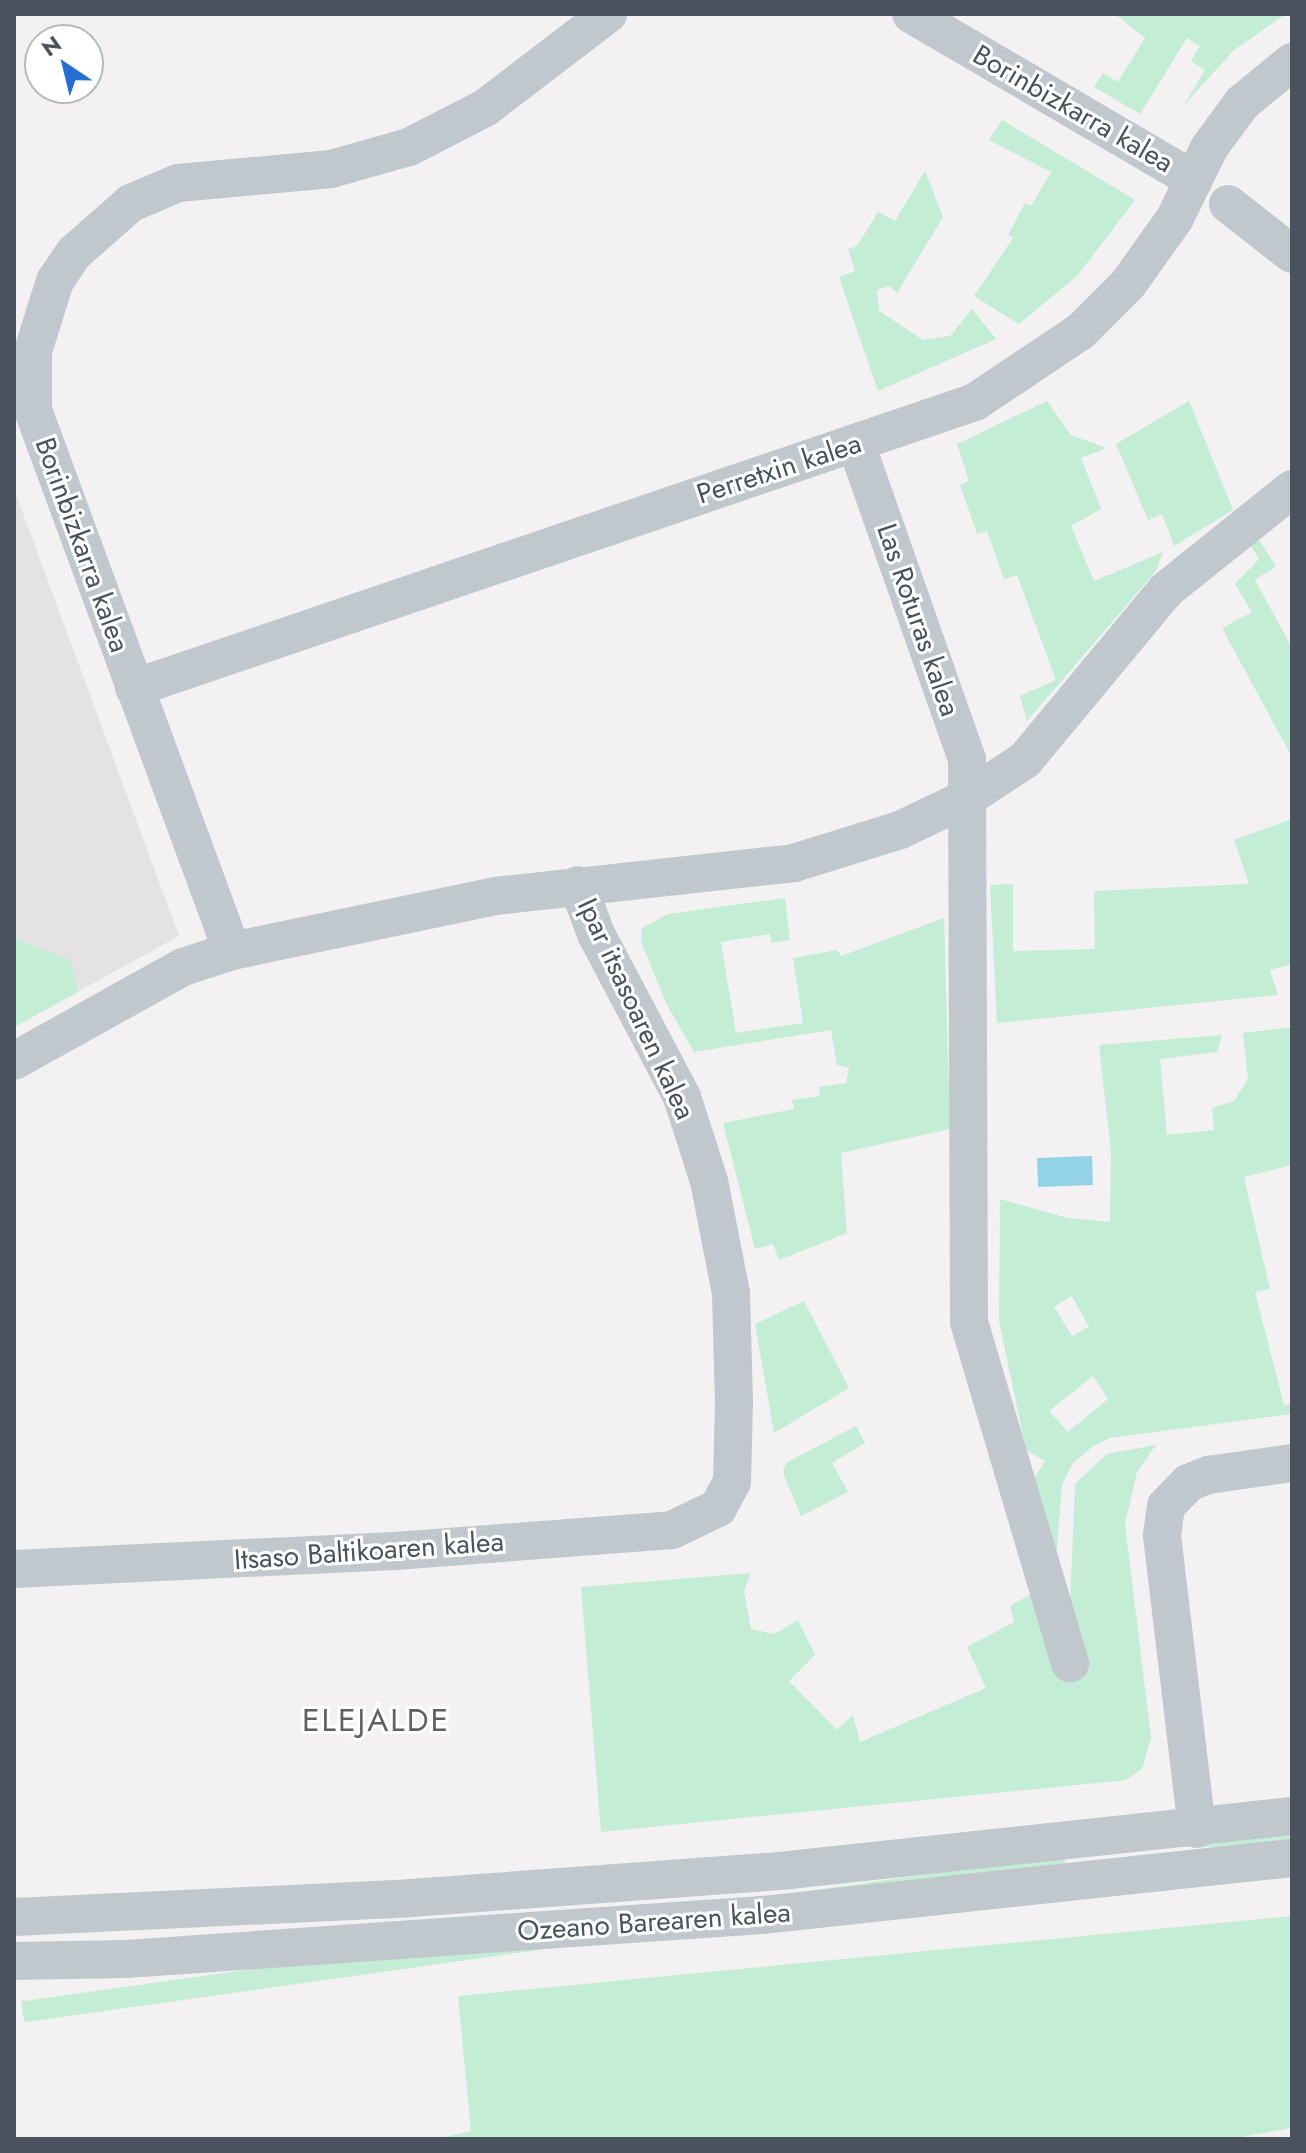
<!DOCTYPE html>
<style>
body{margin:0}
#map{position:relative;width:1306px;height:2153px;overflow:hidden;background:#f3f1f1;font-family:Jost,sans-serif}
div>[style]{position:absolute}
.education>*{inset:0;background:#e4e2e2}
.green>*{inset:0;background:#c3edd5;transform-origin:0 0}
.water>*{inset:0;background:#93d2e7;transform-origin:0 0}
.street>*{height:38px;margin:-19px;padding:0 19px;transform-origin:19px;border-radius:19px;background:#c0c8ce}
span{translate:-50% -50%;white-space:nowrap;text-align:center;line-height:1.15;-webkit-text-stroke:6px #fff;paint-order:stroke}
.street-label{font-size:28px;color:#4a535d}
.quarter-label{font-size:32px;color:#5e6165;letter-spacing:2px}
.frame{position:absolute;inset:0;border:16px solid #4a535d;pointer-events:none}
.north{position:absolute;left:24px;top:24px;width:80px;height:80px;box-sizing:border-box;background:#fff;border:2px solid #b7babe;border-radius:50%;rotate:325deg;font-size:22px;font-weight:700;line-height:32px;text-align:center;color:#4a535d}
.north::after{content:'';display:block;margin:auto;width:28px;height:36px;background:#266dd8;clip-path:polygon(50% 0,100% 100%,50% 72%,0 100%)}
</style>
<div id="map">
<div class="education">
<i style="clip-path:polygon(14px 489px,179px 936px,14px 1027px)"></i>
</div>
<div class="green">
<i style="clip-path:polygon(1115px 14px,1286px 14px,1234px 50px,1184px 105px,1205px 70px,1191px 61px,1200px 46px,1187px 38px,1140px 114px,1094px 87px,1103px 73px,1118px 82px,1145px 38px)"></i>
<i style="clip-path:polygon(1002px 120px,1135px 200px,1077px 276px,1019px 324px,974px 296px,1013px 238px,1008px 235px,1025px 203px,1031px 206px,1051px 172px,989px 140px)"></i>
<i style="clip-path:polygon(925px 171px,943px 217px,897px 293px,889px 286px,877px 290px,879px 311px,923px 340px,950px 336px,972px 309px,996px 339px,878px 391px,839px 277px,855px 271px,848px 249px,857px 246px,878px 212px,895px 221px)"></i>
<i style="clip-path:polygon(1047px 401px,1071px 435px,1107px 448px,1081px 458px,1101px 509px,1071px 526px,1094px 581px,1163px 552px,1156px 571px,1027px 721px,1020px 696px,1056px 680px,1017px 575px,1004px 579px,987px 531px,977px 534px,960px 485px,969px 481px,957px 444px)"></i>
<i style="clip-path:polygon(1189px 401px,1233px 510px,1174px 546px,1162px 514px,1148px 520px,1116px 444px)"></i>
<i style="clip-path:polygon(1257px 537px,1276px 566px,1255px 580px,1292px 648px,1292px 757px,1222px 628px,1252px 612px,1235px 584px,1259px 559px,1249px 543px)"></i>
<i style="clip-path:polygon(1292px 819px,1292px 964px,1270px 970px,1278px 995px,997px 1023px,990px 885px,1013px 884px,1013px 951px,1095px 949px,1094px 891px,1249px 884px,1234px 840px)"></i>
<i style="clip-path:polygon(785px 898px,790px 940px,772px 943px,770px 934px,721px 942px,736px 1033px,803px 1023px,793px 958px,837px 950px,841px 956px,944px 918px,950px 1129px,841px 1153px,847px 1233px,779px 1260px,773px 1244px,755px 1249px,723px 1123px,794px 1109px,792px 1100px,820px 1096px,819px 1087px,846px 1083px,849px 1068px,837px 1065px,831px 1030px,694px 1052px,667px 1005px,641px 942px,642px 928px,668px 914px)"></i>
<i style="clip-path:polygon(14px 938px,70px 960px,78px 992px,14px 1027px)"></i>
<i style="clip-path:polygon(evenodd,1292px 1027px,1292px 1165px,1244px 1177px,1270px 1289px,1255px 1292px,1284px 1405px,1292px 1404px,1292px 1414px,1109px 1438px,1092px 1447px,1073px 1463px,1062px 1485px,1056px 1560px,1029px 1487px,1045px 1461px,1026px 1450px,999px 1321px,1000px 1199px,1068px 1218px,1110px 1222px,1111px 1152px,1099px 1045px,1222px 1035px,1217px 1052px,1160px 1059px,1167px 1135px,1214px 1130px,1212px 1108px,1234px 1101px,1248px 1079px,1243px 1033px,1292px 1027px,1072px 1296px,1089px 1327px,1072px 1336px,1054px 1307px,1072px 1296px,1292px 1027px,1093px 1376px,1108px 1399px,1068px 1432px,1049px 1411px,1093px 1376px)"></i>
<i style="clip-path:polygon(804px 1301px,849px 1388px,774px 1433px,755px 1324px)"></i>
<i style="clip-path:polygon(856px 1426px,865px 1443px,832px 1463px,848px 1492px,801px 1516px,783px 1473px,786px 1463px)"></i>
<i style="clip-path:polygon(1156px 1445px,1137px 1472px,1125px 1524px,1151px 1738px,1142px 1769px,1126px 1780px,601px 1832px,581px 1587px,751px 1573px,744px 1591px,751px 1629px,774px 1634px,798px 1620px,815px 1655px,789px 1681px,837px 1730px,853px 1715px,860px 1742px,986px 1688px,967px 1647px,1014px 1622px,1010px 1606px,1035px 1592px,1069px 1629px,1075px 1484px,1107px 1454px)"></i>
<i style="left:1292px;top:1825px;width:22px;height:201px;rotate:90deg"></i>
<i style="left:1064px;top:1855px;width:21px;height:1053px;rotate:82deg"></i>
<i style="clip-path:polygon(1292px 1916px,1292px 2128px,1231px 2139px,436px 2139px,471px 2131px,458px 1996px)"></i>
</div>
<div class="water">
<i style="left:1092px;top:1156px;width:29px;height:55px;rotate:88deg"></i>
</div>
<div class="street">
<i style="left:911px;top:14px;width:328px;rotate:30.4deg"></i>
<i style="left:1228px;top:204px;width:81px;rotate:38deg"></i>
<i style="left:856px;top:444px;width:334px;rotate:70.6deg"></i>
<i style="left:967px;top:759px;width:563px;rotate:89.8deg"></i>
<i style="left:969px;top:1322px;width:356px;rotate:73.5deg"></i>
<i style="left:134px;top:688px;width:888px;rotate:-18.78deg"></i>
<i style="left:975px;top:402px;width:128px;rotate:-33.8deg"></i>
<i style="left:1081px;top:331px;width:66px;rotate:-45deg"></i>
<i style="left:1128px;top:284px;width:81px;rotate:-54.5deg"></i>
<i style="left:1175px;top:218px;width:78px;rotate:-64.1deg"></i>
<i style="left:1209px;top:148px;width:56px;rotate:-53.7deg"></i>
<i style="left:1242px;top:103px;width:65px;rotate:-39.4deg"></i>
<i style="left:232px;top:951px;width:576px;rotate:-110.2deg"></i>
<i style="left:33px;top:410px;width:59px;rotate:-90deg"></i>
<i style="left:33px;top:351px;width:73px;rotate:-72.6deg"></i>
<i style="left:55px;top:281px;width:34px;rotate:-56deg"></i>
<i style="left:74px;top:253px;width:76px;rotate:-41.3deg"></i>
<i style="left:131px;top:203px;width:51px;rotate:-23.1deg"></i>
<i style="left:178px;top:183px;width:154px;rotate:-5.2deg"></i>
<i style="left:331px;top:169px;width:81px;rotate:-15.8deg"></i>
<i style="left:409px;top:147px;width:85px;rotate:-27.2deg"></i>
<i style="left:485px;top:108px;width:155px;rotate:-37.4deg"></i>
<i style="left:14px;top:1061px;width:193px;rotate:-29.1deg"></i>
<i style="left:183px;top:967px;width:52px;rotate:-18.1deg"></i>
<i style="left:232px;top:951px;width:270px;rotate:-11.8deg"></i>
<i style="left:496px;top:896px;width:300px;rotate:-6.3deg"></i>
<i style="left:794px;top:863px;width:111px;rotate:-17.3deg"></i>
<i style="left:900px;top:830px;width:74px;rotate:-25.5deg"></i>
<i style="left:967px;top:798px;width:69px;rotate:-33.2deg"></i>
<i style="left:1025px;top:760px;width:221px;rotate:-50.3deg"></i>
<i style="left:1166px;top:590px;width:161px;rotate:-38.7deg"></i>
<i style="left:14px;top:1569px;width:381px;rotate:-2.7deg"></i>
<i style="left:395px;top:1551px;width:278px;rotate:-4.3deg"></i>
<i style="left:672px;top:1530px;width:51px;rotate:-25.6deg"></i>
<i style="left:718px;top:1508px;width:30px;rotate:-62deg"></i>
<i style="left:732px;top:1482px;width:80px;rotate:-88.6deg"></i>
<i style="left:734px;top:1402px;width:109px;rotate:-91.6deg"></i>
<i style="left:731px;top:1293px;width:114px;rotate:-101.1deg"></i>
<i style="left:709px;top:1181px;width:88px;rotate:-107.8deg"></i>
<i style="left:682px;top:1097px;width:184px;rotate:-117.8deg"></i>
<i style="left:596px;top:934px;width:52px;rotate:-110.2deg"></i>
<i style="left:1197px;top:1829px;width:296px;rotate:-96.8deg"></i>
<i style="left:1162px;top:1535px;width:29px;rotate:-82deg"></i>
<i style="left:1166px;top:1506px;width:32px;rotate:-46deg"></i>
<i style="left:1188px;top:1483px;width:22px;rotate:-22deg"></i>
<i style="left:1208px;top:1475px;width:85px;rotate:-8.1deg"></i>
<i style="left:14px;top:1917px;width:397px;rotate:-2.7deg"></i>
<i style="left:411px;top:1898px;width:379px;rotate:-4.2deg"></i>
<i style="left:789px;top:1870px;width:506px;rotate:-6.13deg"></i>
<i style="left:14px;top:1961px;width:112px;rotate:-1deg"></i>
<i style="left:126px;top:1959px;width:638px;rotate:-3.96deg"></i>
<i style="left:762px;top:1915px;width:533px;rotate:-6.14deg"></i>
</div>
<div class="street-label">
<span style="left:1073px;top:109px;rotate:30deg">Borinbizkarra kalea</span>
<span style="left:779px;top:469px;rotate:-18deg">Perretxin kalea</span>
<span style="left:82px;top:545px;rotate:70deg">Borinbizkarra kalea</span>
<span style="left:918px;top:620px;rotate:71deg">Las Roturas kalea</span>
<span style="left:636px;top:1009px;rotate:65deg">Ipar itsasoaren kalea</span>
<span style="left:369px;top:1551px;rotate:-4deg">Itsaso Baltikoaren kalea</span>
<span style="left:654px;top:1922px;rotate:-4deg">Ozeano Barearen kalea</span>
</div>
<div class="quarter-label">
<span style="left:376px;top:1720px">ELEJALDE</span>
</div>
<div class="frame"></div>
<div class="north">N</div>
</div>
